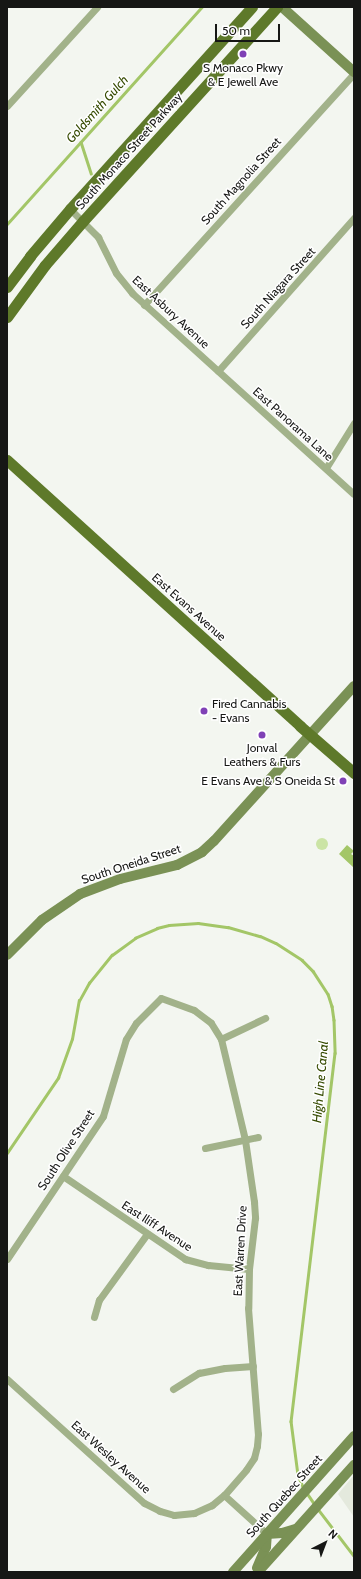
<!DOCTYPE html>
<style>
body{margin:0}
#map{position:relative;width:361px;height:1579px;overflow:hidden;background:#f3f6f0;font-family:Cabin,sans-serif}
div>[style]{position:absolute}
.built>*{inset:0;background:#e4e9dd}
.green>*{inset:0;background:#cbe4a5}
.round{border-radius:50%}
.water>*{inset:0;background:#a3c667}
.stream>*{height:2.5px;margin:-1.25px;padding:0 1.25px;transform-origin:1.25px;border-radius:1.25px;background:#a3c667}
.street>*{height:7px;margin:-3.5px;padding:0 3.5px;transform-origin:3.5px;border-radius:3.5px;background:#a2b28a}
.secondary>*{height:10px;margin:-5px;padding:0 5px;transform-origin:5px;border-radius:5px;background:#7a9155}
.primary>*{height:11px;margin:-5.5px;padding:0 5.5px;transform-origin:5.5px;border-radius:5.5px;background:#5e792a}
.dots>*{width:11px;height:11px;translate:-50% -50%;box-sizing:border-box;border:2px solid #fff;border-radius:50%}
span{translate:-50% -50%;white-space:nowrap;text-align:center;line-height:1.15;-webkit-text-stroke:3px #fff;paint-order:stroke}
.poi-label{font-size:12px;color:#161715}
.left{translate:0 -50%;text-align:left}
.right{translate:-100% -50%;text-align:right}
.street-label{font-size:12px;color:#161715}
.water-label{font-size:13px;color:#374c03;font-style:italic}
.frame{position:absolute;inset:0;border:8px solid #161715;pointer-events:none}
.north{position:absolute;left:305px;top:1523px;width:40px;height:40px;-webkit-text-stroke:3px #fff;paint-order:stroke;rotate:42deg;font-size:11px;font-weight:700;line-height:16px;text-align:center;color:#161715}
.north::after{content:'';display:block;margin:auto;width:14px;height:18px;background:#161715;clip-path:polygon(50% 0,100% 100%,50% 72%,0 100%)}
.scale{position:absolute;left:215px;top:24px;width:65px;height:18px;box-sizing:border-box;border:2px solid #161715;border-top:0;padding-left:5px;font-size:12px;line-height:14px;white-space:nowrap;color:#161715;-webkit-text-stroke:3px #fff;paint-order:stroke}
</style>
<div id="map">
<div class="built">
<i style="clip-path:polygon(354px 1475px,354px 1517px,338px 1494px)"></i>
</div>
<div class="green">
<i class="round" style="left:316px;top:838px;width:12px;height:12px"></i>
</div>
<div class="water">
<i style="clip-path:polygon(347px 845px,354px 851px,351px 854px,354px 856px,353px 867px,339px 854px)"></i>
</div>
<div class="stream">
<i style="left:81px;top:142px;width:33px;rotate:72deg"></i>
<i style="left:7px;top:224px;width:292px;rotate:-48.1deg"></i>
<i style="left:7px;top:1153px;width:91px;rotate:-55.8deg"></i>
<i style="left:58px;top:1078px;width:41px;rotate:-70.3deg"></i>
<i style="left:72px;top:1039px;width:39px;rotate:-80deg"></i>
<i style="left:79px;top:1001px;width:21px;rotate:-61deg"></i>
<i style="left:89px;top:983px;width:36px;rotate:-51deg"></i>
<i style="left:112px;top:955px;width:29px;rotate:-36deg"></i>
<i style="left:135px;top:938px;width:24px;rotate:-24deg"></i>
<i style="left:157px;top:928px;width:12px;rotate:-14deg"></i>
<i style="left:169px;top:925px;width:29px;rotate:-4deg"></i>
<i style="left:198px;top:923px;width:30px;rotate:8deg"></i>
<i style="left:228px;top:927px;width:33px;rotate:16deg"></i>
<i style="left:260px;top:936px;width:17px;rotate:24deg"></i>
<i style="left:276px;top:943px;width:31px;rotate:33deg"></i>
<i style="left:302px;top:960px;width:16px;rotate:45deg"></i>
<i style="left:313px;top:971px;width:27px;rotate:57deg"></i>
<i style="left:328px;top:994px;width:13px;rotate:72deg"></i>
<i style="left:332px;top:1006px;width:14px;rotate:82deg"></i>
<i style="left:334px;top:1020px;width:33px;rotate:88deg"></i>
<i style="left:335px;top:1053px;width:371px;rotate:96.8deg"></i>
<i style="left:291px;top:1421px;width:54px;rotate:82.6deg"></i>
<i style="left:298px;top:1475px;width:15px;rotate:67deg"></i>
<i style="left:307px;top:1493px;width:14px;rotate:56deg"></i>
<i style="left:318px;top:1509px;width:59px;rotate:52.5deg"></i>
</div>
<div class="street">
<i style="left:7px;top:106px;width:134px;rotate:-47.7deg"></i>
<i style="left:70px;top:209px;width:40px;rotate:45deg"></i>
<i style="left:98px;top:237px;width:40px;rotate:63.4deg"></i>
<i style="left:116px;top:273px;width:26px;rotate:51deg"></i>
<i style="left:132px;top:293px;width:299px;rotate:42.2deg"></i>
<i style="left:144px;top:305px;width:313px;rotate:-47.8deg"></i>
<i style="left:218px;top:371px;width:205px;rotate:-48.4deg"></i>
<i style="left:326px;top:468px;width:53px;rotate:-58.1deg"></i>
<i style="left:221px;top:1039px;width:49px;rotate:-25.5deg"></i>
<i style="left:205px;top:1148px;width:54px;rotate:-11.7deg"></i>
<i style="left:63px;top:1176px;width:148px;rotate:34.2deg"></i>
<i style="left:185px;top:1259px;width:24px;rotate:15deg"></i>
<i style="left:208px;top:1265px;width:41px;rotate:5.6deg"></i>
<i style="left:7px;top:1259px;width:172px;rotate:-56.1deg"></i>
<i style="left:103px;top:1116px;width:80px;rotate:-73.4deg"></i>
<i style="left:126px;top:1039px;width:19px;rotate:-58deg"></i>
<i style="left:136px;top:1023px;width:35px;rotate:-45deg"></i>
<i style="left:161px;top:998px;width:35px;rotate:20deg"></i>
<i style="left:194px;top:1010px;width:21px;rotate:37deg"></i>
<i style="left:211px;top:1023px;width:19px;rotate:58deg"></i>
<i style="left:221px;top:1039px;width:104px;rotate:76.6deg"></i>
<i style="left:245px;top:1140px;width:63px;rotate:81.7deg"></i>
<i style="left:254px;top:1202px;width:16px;rotate:86deg"></i>
<i style="left:255px;top:1218px;width:51px;rotate:96.7deg"></i>
<i style="left:249px;top:1269px;width:39px;rotate:91deg"></i>
<i style="left:248px;top:1308px;width:126px;rotate:85.5deg"></i>
<i style="left:258px;top:1434px;width:12px;rotate:95deg"></i>
<i style="left:257px;top:1446px;width:12px;rotate:104deg"></i>
<i style="left:254px;top:1458px;width:14px;rotate:124deg"></i>
<i style="left:246px;top:1470px;width:33px;rotate:131deg"></i>
<i style="left:224px;top:1495px;width:16px;rotate:140deg"></i>
<i style="left:212px;top:1505px;width:20px;rotate:156deg"></i>
<i style="left:194px;top:1513px;width:20px;rotate:174deg"></i>
<i style="left:174px;top:1515px;width:15px;rotate:-164deg"></i>
<i style="left:160px;top:1511px;width:18px;rotate:-153deg"></i>
<i style="left:144px;top:1503px;width:185px;rotate:-137.9deg"></i>
<i style="left:94px;top:1317px;width:18px;rotate:-74deg"></i>
<i style="left:99px;top:1300px;width:82px;rotate:-54deg"></i>
<i style="left:173px;top:1389px;width:31px;rotate:-32deg"></i>
<i style="left:199px;top:1373px;width:26px;rotate:-11deg"></i>
<i style="left:225px;top:1368px;width:28px;rotate:-4deg"></i>
<i style="left:224px;top:1495px;width:58px;rotate:42.2deg"></i>
</div>
<div class="secondary">
<i style="left:282px;top:7px;width:97px;rotate:42.1deg"></i>
<i style="left:7px;top:955px;width:49px;rotate:-45deg"></i>
<i style="left:42px;top:920px;width:46px;rotate:-34.4deg"></i>
<i style="left:80px;top:894px;width:43px;rotate:-20.6deg"></i>
<i style="left:120px;top:879px;width:59px;rotate:-13.8deg"></i>
<i style="left:177px;top:865px;width:28px;rotate:-27deg"></i>
<i style="left:202px;top:852px;width:16px;rotate:-43deg"></i>
<i style="left:214px;top:841px;width:209px;rotate:-47.9deg"></i>
<i style="left:257px;top:1568px;width:23px;rotate:-67deg"></i>
<i style="left:266px;top:1547px;width:13px;rotate:-86deg"></i>
<i style="left:267px;top:1534px;width:15px;rotate:-4deg"></i>
<i style="left:282px;top:1533px;width:14px;rotate:-17deg"></i>
<i style="left:233px;top:1572px;width:182px;rotate:-48.3deg"></i>
<i style="left:258px;top:1572px;width:144px;rotate:-48.1deg"></i>
</div>
<div class="primary">
<i style="left:7px;top:287px;width:39px;rotate:-53deg"></i>
<i style="left:30px;top:256px;width:62px;rotate:-49.6deg"></i>
<i style="left:70px;top:209px;width:272px;rotate:-48deg"></i>
<i style="left:7px;top:317px;width:64px;rotate:-53.8deg"></i>
<i style="left:45px;top:265px;width:58px;rotate:-49.2deg"></i>
<i style="left:83px;top:221px;width:289px;rotate:-47.8deg"></i>
<i style="left:7px;top:460px;width:396px;rotate:42.2deg"></i>
<i style="left:300px;top:726px;width:72px;rotate:41deg"></i>
</div>
<div class="dots">
<i style="left:243px;top:54px;background:#8041b6"></i>
<i style="left:204px;top:711px;background:#8041b6"></i>
<i style="left:262px;top:735px;background:#8041b6"></i>
<i style="left:343px;top:781px;background:#8041b6"></i>
</div>
<div class="poi-label">
<span style="left:243px;top:75px">S Monaco Pkwy<br>&amp; E Jewell Ave</span>
<span class="left" style="left:212px;top:711px">Fired Cannabis<br>- Evans</span>
<span style="left:262px;top:755px">Jonval<br>Leathers &amp; Furs</span>
<span class="right" style="left:335px;top:781px">E Evans Ave &amp; S Oneida St</span>
</div>
<div class="street-label">
<span style="left:129px;top:151px;rotate:-48deg">South Monaco Street Parkway</span>
<span style="left:241px;top:181px;rotate:-48deg">South Magnolia Street</span>
<span style="left:278px;top:288px;rotate:-48deg">South Niagara Street</span>
<span style="left:171px;top:312px;rotate:43deg">East Asbury Avenue</span>
<span style="left:293px;top:424px;rotate:42deg">East Panorama Lane</span>
<span style="left:189px;top:607px;rotate:42deg">East Evans Avenue</span>
<span style="left:131px;top:864px;rotate:-18deg">South Oneida Street</span>
<span style="left:66px;top:1150px;rotate:-57deg">South Olive Street</span>
<span style="left:157px;top:1226px;rotate:33deg">East Iliff Avenue</span>
<span style="left:240px;top:1251px;rotate:-87deg">East Warren Drive</span>
<span style="left:111px;top:1457px;rotate:42deg">East Wesley Avenue</span>
<span style="left:284px;top:1496px;rotate:-48deg">South Quebec Street</span>
</div>
<div class="water-label">
<span style="left:97px;top:109px;rotate:-48deg">Goldsmith Gulch</span>
<span style="left:320px;top:1082px;rotate:-85deg">High Line Canal</span>
</div>
<div class="frame"></div>
<div class="north">N</div>
<div class="scale">50 m</div>
</div>
